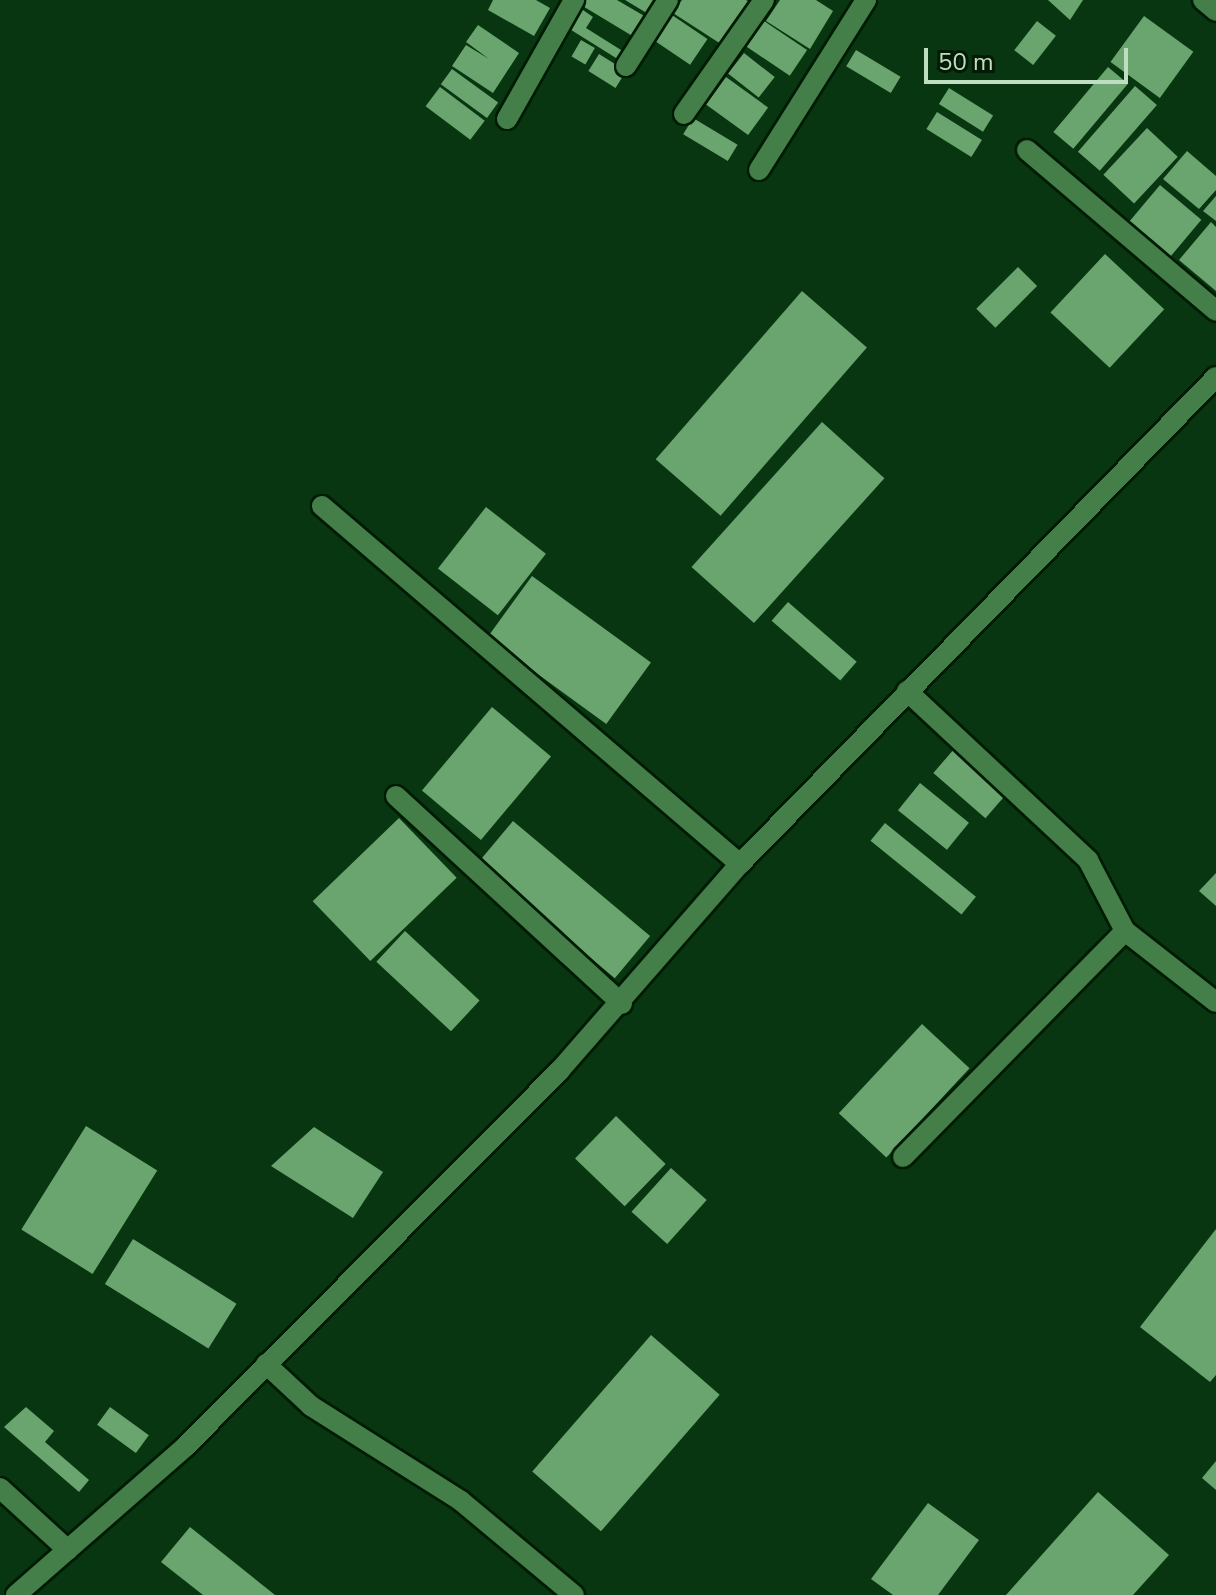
<!DOCTYPE html>
<style>
body{margin:0}
#map{position:relative;width:1216px;height:1595px;overflow:hidden;background:#073610;font-family:"Nunito Sans",sans-serif}
div>[style]{position:absolute}
.building>*{inset:0;background:#6aa56f;transform-origin:0 0}
.roads{filter:drop-shadow(2px 0 #001b03) drop-shadow(-2px 0 #001b03) drop-shadow(0 2px #001b03) drop-shadow(0 -2px #001b03)}
.street>*{height:20px;margin:-10px;padding:0 10px;transform-origin:10px;border-radius:10px;background:#447e49}
.secondary>*{height:20px;margin:-10px;padding:0 10px;transform-origin:10px;border-radius:10px;background:#447e49}
span{translate:-50% -50%;white-space:nowrap;text-align:center;line-height:1.15;-webkit-text-stroke:8px #031a05;paint-order:stroke}
.scale{position:absolute;left:924px;top:48px;width:204px;height:36px;box-sizing:border-box;border:4px solid #bfddc0;border-top:0;padding-left:10px;font-size:24px;line-height:28px;white-space:nowrap;color:#bfddc0;-webkit-text-stroke:6px #031a05;paint-order:stroke}
</style>
<div id="map">
<div class="building">
<i style="clip-path:polygon(493px 0,536px 0,550px 8px,534px 36px,488px 10px)"></i>
<i style="clip-path:polygon(584px 0,617px 0,646px 17px,634px 37px,581px 5px)"></i>
<i style="clip-path:polygon(625px 0,659px 0,650px 15px)"></i>
<i style="clip-path:polygon(682px 0,746px 0,751px 3px,724px 46px,673px 13px)"></i>
<i style="clip-path:polygon(780px 0,816px 0,833px 11px,810px 49px,766px 21px)"></i>
<i style="clip-path:polygon(1048px 0,1083px 0,1070px 20px)"></i>
<i style="clip-path:polygon(580px 8px,593px 17px,586px 28px,629px 55px,624px 63px,568px 28px)"></i>
<i style="left:666px;top:11px;width:50px;height:31px;rotate:34deg"></i>
<i style="left:1144px;top:16px;width:61px;height:57px;rotate:36deg"></i>
<i style="left:764px;top:21px;width:52px;height:31px;rotate:34deg"></i>
<i style="left:1037px;top:21px;width:24px;height:37px;rotate:38deg"></i>
<i style="clip-path:polygon(478px 25px,519px 53px,493px 93px,452px 66px,466px 45px,489px 59px,466px 42px)"></i>
<i style="left:581px;top:40px;width:16px;height:19px;rotate:30deg"></i>
<i style="left:856px;top:50px;width:52px;height:19px;rotate:31deg"></i>
<i style="left:744px;top:53px;width:39px;height:26px;rotate:38deg"></i>
<i style="left:599px;top:54px;width:32px;height:20px;rotate:32deg"></i>
<i style="left:1108px;top:67px;width:26px;height:85px;rotate:40deg"></i>
<i style="left:452px;top:69px;width:57px;height:19px;rotate:36deg"></i>
<i style="left:726px;top:77px;width:52px;height:34px;rotate:36deg"></i>
<i style="left:1135px;top:86px;width:29px;height:87px;rotate:41deg"></i>
<i style="left:440px;top:87px;width:56px;height:24px;rotate:37deg"></i>
<i style="left:949px;top:88px;width:52px;height:19px;rotate:32deg"></i>
<i style="left:937px;top:112px;width:53px;height:20px;rotate:32deg"></i>
<i style="left:693px;top:118px;width:52px;height:19px;rotate:31deg"></i>
<i style="left:1147px;top:128px;width:42px;height:64px;rotate:43deg"></i>
<i style="clip-path:polygon(1187px 151px,1216px 176px,1216px 190px,1199px 209px,1163px 179px)"></i>
<i style="left:1160px;top:185px;width:54px;height:48px;rotate:40deg"></i>
<i style="clip-path:polygon(1216px 196px,1216px 221px,1203px 211px)"></i>
<i style="clip-path:polygon(1211px 222px,1216px 227px,1216px 291px,1179px 260px)"></i>
<i style="left:1105px;top:254px;width:81px;height:80px;rotate:43deg"></i>
<i style="left:1018px;top:267px;width:27px;height:59px;rotate:45deg"></i>
<i style="left:802px;top:291px;width:86px;height:223px;rotate:41deg"></i>
<i style="left:822px;top:422px;width:84px;height:195px;rotate:42deg"></i>
<i style="left:486px;top:507px;width:76px;height:78px;rotate:38deg"></i>
<i style="left:532px;top:576px;width:147px;height:76px;rotate:36deg"></i>
<i style="left:788px;top:602px;width:91px;height:25px;rotate:41deg"></i>
<i style="left:492px;top:707px;width:77px;height:109px;rotate:40deg"></i>
<i style="left:955px;top:748px;width:69px;height:33px;rotate:41deg"></i>
<i style="left:920px;top:783px;width:63px;height:35px;rotate:39deg"></i>
<i style="left:399px;top:818px;width:83px;height:120px;rotate:46deg"></i>
<i style="left:513px;top:821px;width:179px;height:55px;rotate:40deg"></i>
<i style="left:885px;top:823px;width:117px;height:23px;rotate:39deg"></i>
<i style="clip-path:polygon(1216px 873px,1216px 906px,1199px 891px)"></i>
<i style="left:405px;top:931px;width:102px;height:42px;rotate:43deg"></i>
<i style="left:922px;top:1024px;width:65px;height:122px;rotate:43deg"></i>
<i style="left:616px;top:1116px;width:69px;height:59px;rotate:44deg"></i>
<i style="left:86px;top:1126px;width:84px;height:122px;rotate:32deg"></i>
<i style="clip-path:polygon(314px 1127px,383px 1172px,353px 1218px,271px 1166px)"></i>
<i style="left:671px;top:1168px;width:48px;height:59px;rotate:42deg"></i>
<i style="clip-path:polygon(1216px 1229px,1216px 1375px,1210px 1382px,1140px 1327px)"></i>
<i style="left:133px;top:1239px;width:122px;height:53px;rotate:32deg"></i>
<i style="left:651px;top:1335px;width:91px;height:181px;rotate:41deg"></i>
<i style="clip-path:polygon(26px 1407px,54px 1431px,45px 1442px,89px 1480px,79px 1492px,4px 1427px)"></i>
<i style="left:110px;top:1407px;width:48px;height:22px;rotate:36deg"></i>
<i style="clip-path:polygon(1216px 1461px,1216px 1490px,1202px 1478px)"></i>
<i style="clip-path:polygon(1098px 1492px,1169px 1555px,1133px 1595px,1006px 1595px)"></i>
<i style="clip-path:polygon(928px 1503px,979px 1540px,938px 1595px,893px 1595px,871px 1579px)"></i>
<i style="clip-path:polygon(190px 1527px,275px 1595px,203px 1595px,161px 1562px)"></i>
</div>
<div class="roads">
<div class="street">
<i style="left:1203px;top:0;width:17px;rotate:40deg"></i>
<i style="left:626px;top:66px;width:78px;rotate:-57.5deg"></i>
<i style="left:684px;top:114px;width:139px;rotate:-54.9deg"></i>
<i style="left:507px;top:119px;width:137px;rotate:-60.6deg"></i>
<i style="left:1027px;top:150px;width:248px;rotate:40.4deg"></i>
<i style="left:759px;top:170px;width:201px;rotate:-57.8deg"></i>
<i style="left:322px;top:506px;width:550px;rotate:40.58deg"></i>
<i style="left:907px;top:691px;width:248px;rotate:43deg"></i>
<i style="left:1088px;top:860px;width:80px;rotate:62.5deg"></i>
<i style="left:1125px;top:931px;width:115px;rotate:38deg"></i>
<i style="left:396px;top:796px;width:307px;rotate:42.6deg"></i>
<i style="left:903px;top:1157px;width:317px;rotate:-45.5deg"></i>
<i style="left:266px;top:1364px;width:62px;rotate:43deg"></i>
<i style="left:311px;top:1406px;width:178px;rotate:32.3deg"></i>
<i style="left:461px;top:1501px;width:147px;rotate:39.8deg"></i>
<i style="left:0;top:1488px;width:92px;rotate:42.4deg"></i>
</div>
<div class="secondary">
<i style="left:16px;top:1595px;width:226px;rotate:-41.2deg"></i>
<i style="left:186px;top:1446px;width:530px;rotate:-45.15deg"></i>
<i style="left:560px;top:1070px;width:274px;rotate:-48.9deg"></i>
<i style="left:740px;top:864px;width:681px;rotate:-45.65deg"></i>
</div>
</div>
<div class="scale">50 m</div>
</div>
